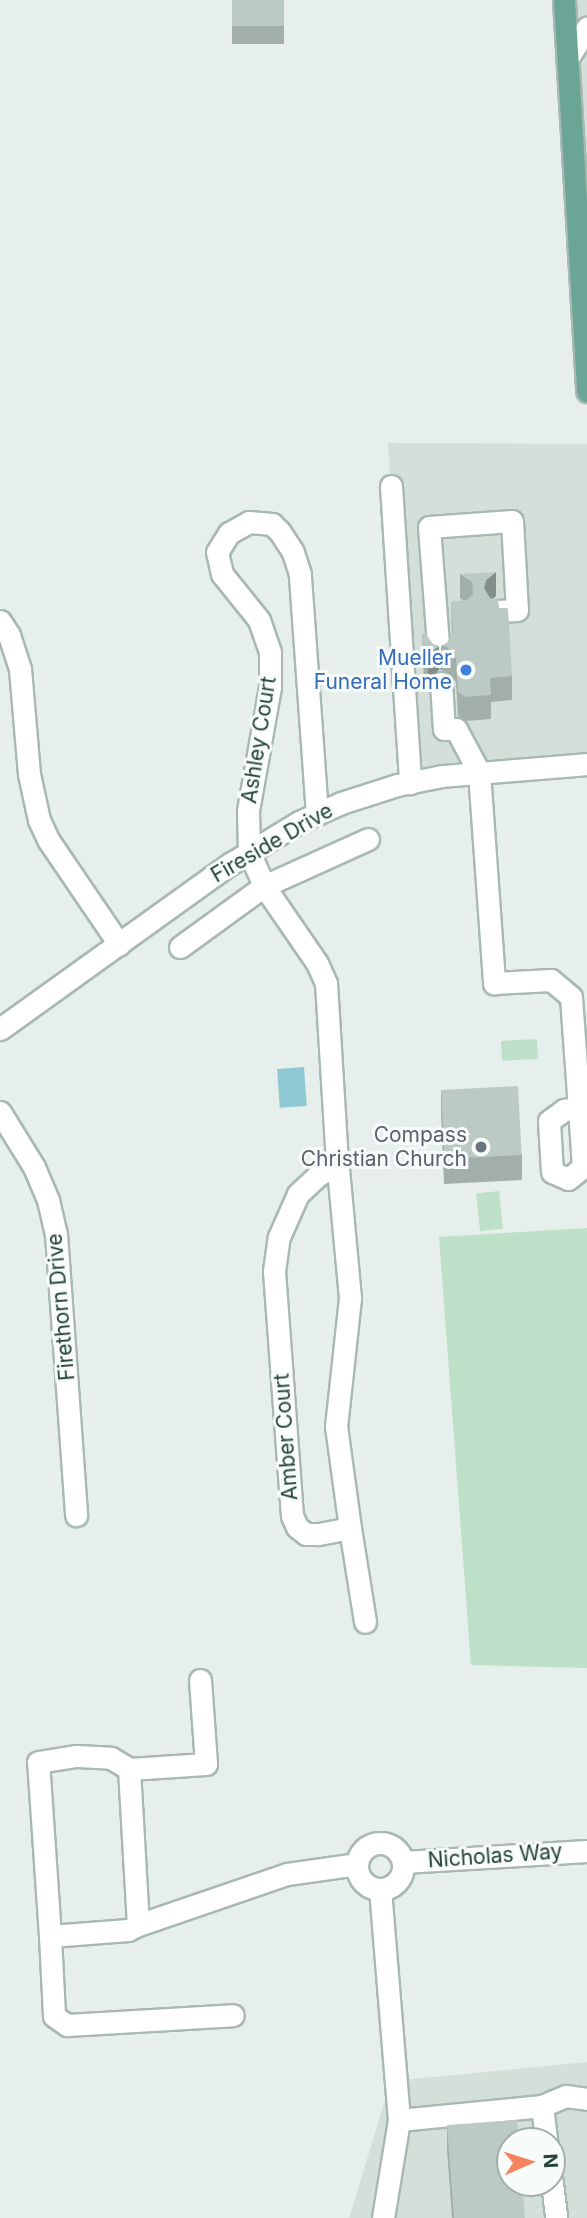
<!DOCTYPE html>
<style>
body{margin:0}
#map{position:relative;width:587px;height:2218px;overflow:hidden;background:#e6efeb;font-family:Inter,sans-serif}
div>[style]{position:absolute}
.built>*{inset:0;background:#d4dfda}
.green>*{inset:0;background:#bfe0c8;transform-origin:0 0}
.water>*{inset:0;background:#8ec9d4;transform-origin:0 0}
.roads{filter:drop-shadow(2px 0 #a8b8b2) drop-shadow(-2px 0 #a8b8b2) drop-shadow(0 2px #a8b8b2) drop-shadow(0 -2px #a8b8b2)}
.minor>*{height:21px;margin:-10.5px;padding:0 10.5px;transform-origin:10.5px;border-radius:10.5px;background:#fff}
.minor>.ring{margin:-10.5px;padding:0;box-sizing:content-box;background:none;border:21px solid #fff;border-radius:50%}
.major>*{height:21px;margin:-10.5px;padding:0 10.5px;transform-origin:10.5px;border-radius:10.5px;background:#6aa596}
.wall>*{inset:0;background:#a1aea9;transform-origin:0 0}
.shaded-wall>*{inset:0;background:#838d89}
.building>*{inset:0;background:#bbcac4;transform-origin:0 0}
.dots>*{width:19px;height:19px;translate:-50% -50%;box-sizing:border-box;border:4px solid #f7fbf9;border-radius:50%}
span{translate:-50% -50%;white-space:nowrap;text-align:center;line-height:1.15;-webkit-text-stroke:6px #f7fbf9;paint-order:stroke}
.shop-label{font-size:21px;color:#366cbe}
.right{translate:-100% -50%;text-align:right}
.street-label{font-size:21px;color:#24423a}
.worship-label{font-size:21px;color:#5b616d}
.north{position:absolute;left:496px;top:2127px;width:70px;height:70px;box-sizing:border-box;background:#f7fbf9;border:2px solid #a3b1ad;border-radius:50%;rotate:87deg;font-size:19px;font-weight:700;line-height:28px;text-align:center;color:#24423a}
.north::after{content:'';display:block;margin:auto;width:24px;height:32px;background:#f4845f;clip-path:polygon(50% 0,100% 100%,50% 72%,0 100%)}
</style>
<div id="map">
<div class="built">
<i style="clip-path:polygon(564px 0,587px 0,587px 173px,574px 174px)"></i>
<i style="clip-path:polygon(388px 443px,587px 444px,587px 764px,410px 783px)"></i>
<i style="clip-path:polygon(evenodd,587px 2062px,587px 2218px,349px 2218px,391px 2081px,587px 2062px,510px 2141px,552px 2141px,552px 2183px,510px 2183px,510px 2141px)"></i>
</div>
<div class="green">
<i style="left:537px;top:1039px;width:20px;height:36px;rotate:87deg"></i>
<i style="left:499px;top:1191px;width:38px;height:23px;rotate:84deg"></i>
<i style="clip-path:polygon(587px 1228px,587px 1668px,471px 1665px,439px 1237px)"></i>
</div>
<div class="water">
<i style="left:304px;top:1067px;width:39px;height:27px;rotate:86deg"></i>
</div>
<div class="roads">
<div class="minor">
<i style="left:568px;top:58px;width:36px;rotate:-58deg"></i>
<i style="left:391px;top:486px;width:298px;rotate:86.3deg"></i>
<i style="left:0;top:621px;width:17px;rotate:57deg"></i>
<i style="left:9px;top:635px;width:36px;rotate:72deg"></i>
<i style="left:20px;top:669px;width:105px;rotate:85.1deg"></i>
<i style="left:29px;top:774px;width:47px;rotate:77.7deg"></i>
<i style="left:39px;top:820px;width:23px;rotate:65deg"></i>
<i style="left:49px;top:841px;width:125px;rotate:55.8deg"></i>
<i style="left:439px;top:657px;width:130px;rotate:-94.4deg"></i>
<i style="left:429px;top:527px;width:83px;rotate:-4.1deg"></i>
<i style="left:512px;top:521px;width:89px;rotate:86.8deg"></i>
<i style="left:517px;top:610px;width:20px;rotate:177deg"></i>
<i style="left:441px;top:683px;width:46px;rotate:86.3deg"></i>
<i style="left:444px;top:729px;width:12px"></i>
<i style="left:456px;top:729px;width:49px;rotate:61.9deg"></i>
<i style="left:479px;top:772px;width:212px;rotate:85.9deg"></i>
<i style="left:494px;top:983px;width:57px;rotate:-3deg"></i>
<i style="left:551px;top:980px;width:26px;rotate:40deg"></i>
<i style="left:571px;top:997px;width:111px;rotate:85.9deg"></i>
<i style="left:579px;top:1108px;width:59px;rotate:86.1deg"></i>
<i style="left:583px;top:1167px;width:19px;rotate:141deg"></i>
<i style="left:568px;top:1179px;width:17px;rotate:-156deg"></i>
<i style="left:552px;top:1172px;width:51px;rotate:-93.4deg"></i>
<i style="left:549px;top:1121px;width:19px;rotate:-36deg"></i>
<i style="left:564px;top:1110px;width:15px;rotate:-8deg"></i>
<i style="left:317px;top:814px;width:241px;rotate:-94.1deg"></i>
<i style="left:300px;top:574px;width:23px;rotate:-108deg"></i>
<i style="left:293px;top:552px;width:24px;rotate:-123deg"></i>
<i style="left:280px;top:532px;width:11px;rotate:-135deg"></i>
<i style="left:272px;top:524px;width:23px;rotate:-175deg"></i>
<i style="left:249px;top:522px;width:23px;rotate:151deg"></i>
<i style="left:229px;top:533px;width:22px;rotate:122deg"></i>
<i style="left:217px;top:552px;width:23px;rotate:77deg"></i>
<i style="left:222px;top:574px;width:59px;rotate:51.2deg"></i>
<i style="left:259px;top:620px;width:34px;rotate:71deg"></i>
<i style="left:270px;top:652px;width:35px;rotate:90deg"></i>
<i style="left:270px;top:687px;width:126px;rotate:100.1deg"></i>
<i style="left:248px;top:811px;width:41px;rotate:88.6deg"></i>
<i style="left:249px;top:852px;width:37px;rotate:66deg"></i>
<i style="left:264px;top:886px;width:93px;rotate:55.5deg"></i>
<i style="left:317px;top:963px;width:22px;rotate:66deg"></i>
<i style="left:326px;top:983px;width:164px;rotate:86.5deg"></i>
<i style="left:336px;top:1147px;width:152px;rotate:84.7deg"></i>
<i style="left:350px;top:1298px;width:129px;rotate:96.2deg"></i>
<i style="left:336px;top:1426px;width:103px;rotate:82.2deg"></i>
<i style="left:350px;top:1528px;width:33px;rotate:169deg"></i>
<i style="left:318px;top:1534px;width:12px;rotate:180deg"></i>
<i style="left:306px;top:1534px;width:11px;rotate:-142deg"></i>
<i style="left:297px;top:1527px;width:12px;rotate:-114deg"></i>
<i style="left:292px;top:1516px;width:246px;rotate:-94.2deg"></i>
<i style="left:274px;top:1271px;width:34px;rotate:-82deg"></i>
<i style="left:279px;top:1237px;width:47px;rotate:-66.2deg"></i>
<i style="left:298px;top:1194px;width:26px;rotate:-43deg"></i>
<i style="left:317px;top:1176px;width:16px;rotate:-30deg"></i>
<i style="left:331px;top:1168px;width:7px;rotate:8deg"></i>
<i style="left:180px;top:947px;width:104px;rotate:-36deg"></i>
<i style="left:264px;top:886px;width:114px;rotate:-24.3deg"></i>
<i style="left:0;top:1029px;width:283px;rotate:-35.7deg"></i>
<i style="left:230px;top:864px;width:81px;rotate:-31.3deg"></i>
<i style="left:299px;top:822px;width:46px;rotate:-24.3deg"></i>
<i style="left:341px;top:803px;width:59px;rotate:-17.8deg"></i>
<i style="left:397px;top:785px;width:46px;rotate:-11.3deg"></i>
<i style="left:442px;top:776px;width:145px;rotate:-4.7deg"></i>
<i style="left:0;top:1112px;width:65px;rotate:58.3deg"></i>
<i style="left:34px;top:1167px;width:36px;rotate:67deg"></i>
<i style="left:48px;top:1200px;width:35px;rotate:77deg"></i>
<i style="left:56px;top:1234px;width:282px;rotate:85.9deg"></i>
<i style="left:350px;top:1528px;width:95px;rotate:80.9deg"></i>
<i style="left:200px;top:1680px;width:84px;rotate:85.9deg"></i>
<i style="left:206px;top:1764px;width:77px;rotate:176.3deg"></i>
<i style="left:129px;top:1769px;width:156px;rotate:86.7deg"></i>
<i style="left:138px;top:1925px;width:157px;rotate:-18.9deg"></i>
<i style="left:287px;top:1874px;width:71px;rotate:-8.1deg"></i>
<i class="ring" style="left:357px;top:1843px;width:25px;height:25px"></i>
<i style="left:403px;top:1862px;width:184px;rotate:-3.4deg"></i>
<i style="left:380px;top:1889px;width:232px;rotate:85.3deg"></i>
<i style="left:399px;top:2120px;width:99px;rotate:99.3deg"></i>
<i style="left:138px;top:1925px;width:11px;rotate:153deg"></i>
<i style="left:128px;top:1930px;width:78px;rotate:175.6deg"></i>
<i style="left:50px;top:1936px;width:80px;rotate:87.1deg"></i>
<i style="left:54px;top:2016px;width:16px;rotate:35deg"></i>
<i style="left:67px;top:2025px;width:166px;rotate:-3.4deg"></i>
<i style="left:50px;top:1936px;width:174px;rotate:-93.9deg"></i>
<i style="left:38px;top:1762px;width:39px;rotate:-9deg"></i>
<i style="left:77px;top:1756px;width:34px;rotate:3deg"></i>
<i style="left:111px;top:1758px;width:21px;rotate:31deg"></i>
<i style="left:542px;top:2106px;width:26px;rotate:-23deg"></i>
<i style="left:566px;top:2096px;width:21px;rotate:8deg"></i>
<i style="left:399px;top:2120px;width:144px;rotate:-5.6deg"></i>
<i style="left:542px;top:2106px;width:35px;rotate:83deg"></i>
<i style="left:552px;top:2183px;width:35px;rotate:83deg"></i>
</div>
<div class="major">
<i style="left:564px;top:0;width:392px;rotate:86.6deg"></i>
</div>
</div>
<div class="wall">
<i style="left:232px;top:0;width:52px;height:44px"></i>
<i style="clip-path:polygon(460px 574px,496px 596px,493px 599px,499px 608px,512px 676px,512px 700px,491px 702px,491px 719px,466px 721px,458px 716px,456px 682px,447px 672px,441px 670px,441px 646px,447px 643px,452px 635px,451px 602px,464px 601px,460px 598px)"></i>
<i style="clip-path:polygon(422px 634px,439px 670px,430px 677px,428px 683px,424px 684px)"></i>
<i style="clip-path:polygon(441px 1090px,522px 1155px,522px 1180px,444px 1184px,441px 1114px)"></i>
<i style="clip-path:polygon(447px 2125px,525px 2218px,452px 2218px,447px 2149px)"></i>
</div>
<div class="shaded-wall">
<i style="clip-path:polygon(496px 572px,496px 596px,486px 604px,484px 588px,486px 580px)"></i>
<i style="clip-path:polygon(439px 646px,439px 670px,430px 677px,428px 683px,428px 659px,430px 652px)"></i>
</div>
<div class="building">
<i style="left:232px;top:0;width:52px;height:26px"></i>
<i style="clip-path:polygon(496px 572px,486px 580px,484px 588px,490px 598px,498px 600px,499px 608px,508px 608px,512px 676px,490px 678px,491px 695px,466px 697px,458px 692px,456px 658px,447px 647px,441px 646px,447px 643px,453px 632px,451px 602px,467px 600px,473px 594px,472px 582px,460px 574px)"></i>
<i style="clip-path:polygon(422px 634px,426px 634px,433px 644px,439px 646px,430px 652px,428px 659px,424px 659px)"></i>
<i style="left:518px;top:1086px;width:69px;height:77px;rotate:87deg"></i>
<i style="clip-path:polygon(517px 2120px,519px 2141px,510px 2141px,510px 2183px,522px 2183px,525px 2218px,454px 2218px,447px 2125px)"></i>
</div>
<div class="dots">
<i style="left:466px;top:670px;background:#3f7fe0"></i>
<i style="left:481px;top:1147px;background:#6b7280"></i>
</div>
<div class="shop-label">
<span class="right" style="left:452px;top:670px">Mueller<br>Funeral Home</span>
</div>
<div class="street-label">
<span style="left:259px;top:740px;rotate:-81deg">Ashley Court</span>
<span style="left:272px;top:843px;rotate:-30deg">Fireside Drive</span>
<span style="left:61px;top:1307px;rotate:-95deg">Firethorn Drive</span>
<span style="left:286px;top:1437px;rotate:-94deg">Amber Court</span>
<span style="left:495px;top:1856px;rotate:-4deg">Nicholas Way</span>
</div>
<div class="worship-label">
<span class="right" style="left:467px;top:1147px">Compass<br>Christian Church</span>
</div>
<div class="north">N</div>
</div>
